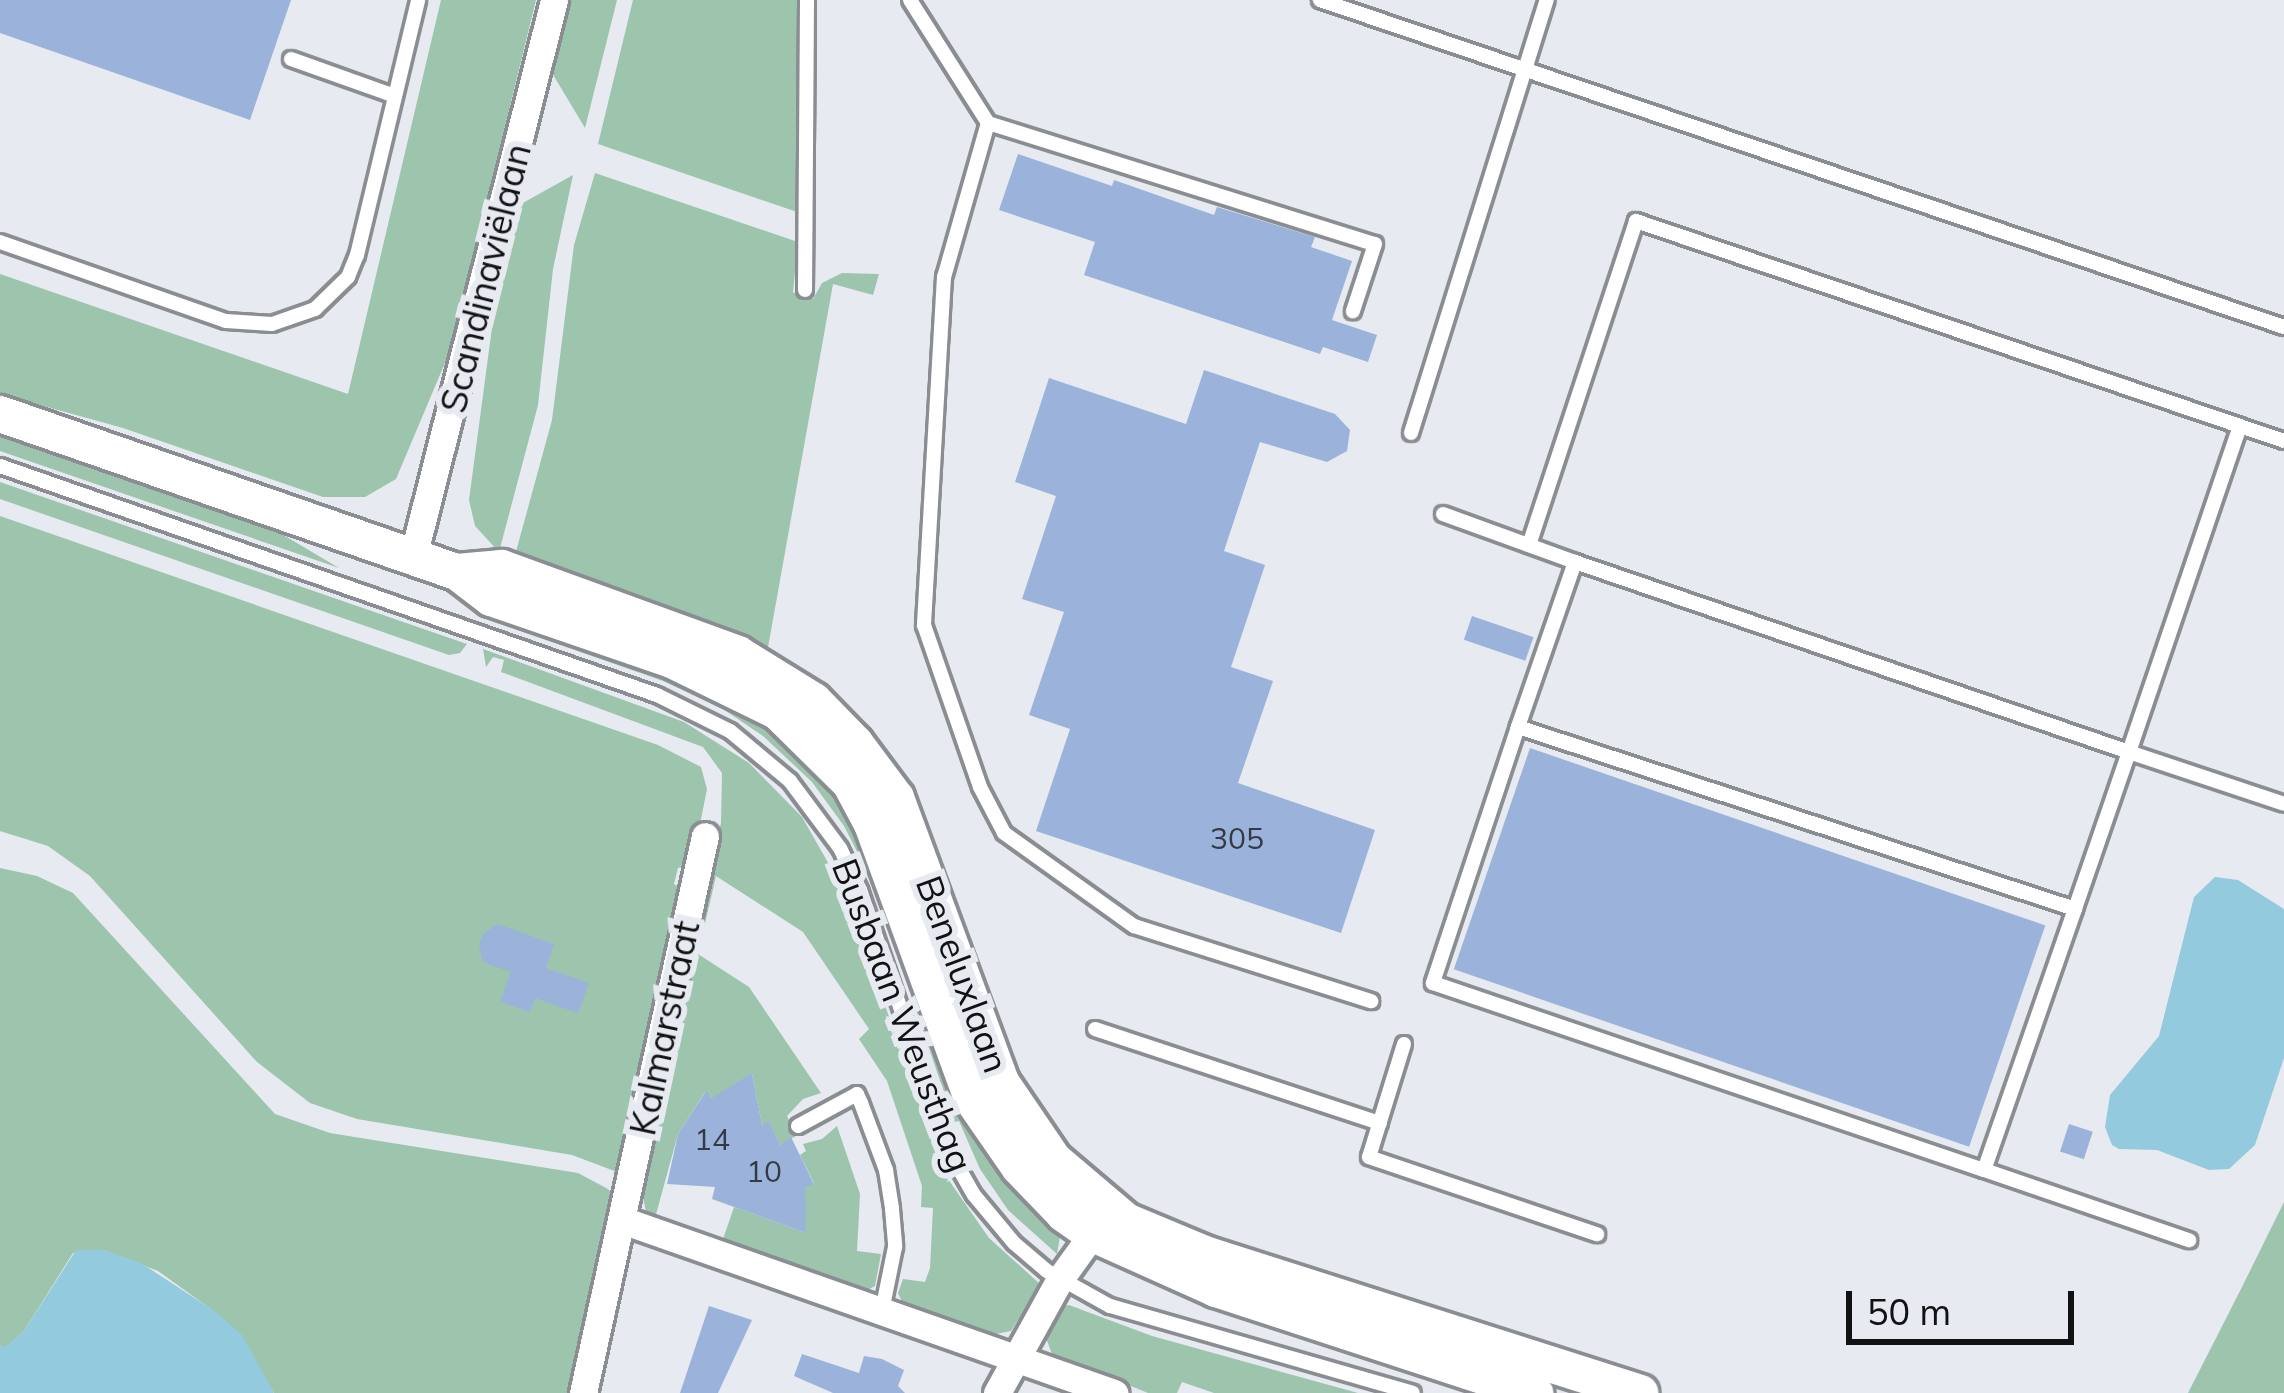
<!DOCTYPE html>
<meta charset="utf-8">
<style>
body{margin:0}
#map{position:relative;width:2284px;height:1393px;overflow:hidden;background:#e7eaf0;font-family:Mulish,sans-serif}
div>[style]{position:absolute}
.green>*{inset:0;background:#9dc4ad}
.water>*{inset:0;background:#94cade}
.building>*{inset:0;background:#9bb3da;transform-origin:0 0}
.roads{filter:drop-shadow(3px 0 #8a8d92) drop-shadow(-3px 0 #8a8d92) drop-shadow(0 3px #8a8d92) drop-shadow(0 -3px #8a8d92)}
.lane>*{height:14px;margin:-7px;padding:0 7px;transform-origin:7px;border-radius:7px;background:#fff}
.street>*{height:27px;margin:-13.5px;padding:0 13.5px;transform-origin:13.5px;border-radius:13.5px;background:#fff}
.secondary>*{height:36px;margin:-18px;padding:0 18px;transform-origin:18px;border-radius:18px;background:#fff}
span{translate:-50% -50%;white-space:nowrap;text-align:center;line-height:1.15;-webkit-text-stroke:12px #e7eaf0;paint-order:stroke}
.number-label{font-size:30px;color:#343a45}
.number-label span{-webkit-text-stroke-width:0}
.street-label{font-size:36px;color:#111213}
.scale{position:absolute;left:1846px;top:1291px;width:228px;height:54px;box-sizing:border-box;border:6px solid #111213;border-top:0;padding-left:15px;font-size:36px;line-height:42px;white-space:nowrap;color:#111213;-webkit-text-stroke:9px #e7eaf0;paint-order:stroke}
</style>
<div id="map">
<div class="green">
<i style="clip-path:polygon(441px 0,536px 0,450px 351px,396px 479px,365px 497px,323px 497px,123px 428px,0 394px,0 274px,348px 394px)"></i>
<i style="clip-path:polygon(570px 0,617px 0,585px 128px,552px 73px)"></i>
<i style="clip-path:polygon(633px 0,803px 0,800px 213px,598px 144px)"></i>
<i style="clip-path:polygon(595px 173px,798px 242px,793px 292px,801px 298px,813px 299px,822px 283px,842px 273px,879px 274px,873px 295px,833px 284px,767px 653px,514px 559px,552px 420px,574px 245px)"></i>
<i style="clip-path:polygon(573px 175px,553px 269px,538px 405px,499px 552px,475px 526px,469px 500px,493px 320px,521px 204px)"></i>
<i style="clip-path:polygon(0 436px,280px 533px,339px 568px,0 451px)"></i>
<i style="clip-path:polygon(0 482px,331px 597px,467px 644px,460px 653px,449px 655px,0 499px)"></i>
<i style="clip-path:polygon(0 516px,658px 745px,701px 767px,707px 789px,692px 864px,678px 868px,674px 884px,683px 890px,625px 1175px,572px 1155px,357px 1119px,310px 1103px,257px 1062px,90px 876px,48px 846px,0 831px)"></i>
<i style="clip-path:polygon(497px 606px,710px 681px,832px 775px,1061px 1231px,1057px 1254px,1008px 1210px,980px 1169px,959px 1121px,954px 1122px,873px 883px,844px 826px,812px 782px,763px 736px,723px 709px,663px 681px,492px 621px)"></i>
<i style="clip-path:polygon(483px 649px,684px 722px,749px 763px,802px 817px,847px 896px,943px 1172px,989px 1238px,1040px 1284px,1011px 1331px,991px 1335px,904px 1306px,898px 1293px,903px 1279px,925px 1282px,930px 1268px,933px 1208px,921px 1207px,922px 1186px,887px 1081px,859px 1039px,869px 1029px,803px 932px,716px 876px,698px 954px,749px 987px,821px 1093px,803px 1099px,787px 1116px,796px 1136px,780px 1145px,769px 1122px,762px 1125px,752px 1073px,715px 1100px,705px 1092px,678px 1134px,655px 1218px,646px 1212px,641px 1187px,721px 823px,722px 773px,703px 747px,501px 672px,504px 660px,493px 657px,486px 667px)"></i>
<i style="clip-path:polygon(0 868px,37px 876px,73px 893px,275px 1114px,330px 1133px,578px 1173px,608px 1189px,615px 1198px,575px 1393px,274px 1393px,236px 1333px,215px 1312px,158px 1271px,103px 1250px,73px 1253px,24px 1331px,5px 1348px,0 1345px)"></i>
<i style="clip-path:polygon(837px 1126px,860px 1194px,857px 1251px,881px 1254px,875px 1286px,864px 1292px,722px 1242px,734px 1207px,806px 1233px,802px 1188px,814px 1183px,800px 1155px,806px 1151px,803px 1144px,822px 1139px)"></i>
<i style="clip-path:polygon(2284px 1202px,2284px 1393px,2188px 1393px,2242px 1287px)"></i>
<i style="clip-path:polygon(1069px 1305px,1152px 1336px,1358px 1393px,1214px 1393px,1182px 1382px,1177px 1393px,1148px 1393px,1052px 1354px,1046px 1338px,1058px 1307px)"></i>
</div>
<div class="water">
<i style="clip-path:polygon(2215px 877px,2238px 880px,2284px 909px,2284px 1058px,2255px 1145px,2229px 1169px,2209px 1170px,2157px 1150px,2119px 1149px,2112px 1145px,2105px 1127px,2110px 1095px,2159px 1036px,2194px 897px)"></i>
<i style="clip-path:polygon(76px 1250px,103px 1250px,141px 1263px,216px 1312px,242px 1335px,274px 1393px,0 1393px,0 1345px,5px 1347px,24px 1331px)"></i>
</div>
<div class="building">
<i style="clip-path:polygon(0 0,291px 0,250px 120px,0 33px)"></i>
<i style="clip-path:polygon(1018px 154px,1112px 186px,1114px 180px,1214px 215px,1217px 207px,1315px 237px,1311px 247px,1352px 261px,1332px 320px,1377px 335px,1368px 362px,1323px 347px,1320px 354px,1084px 275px,1095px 242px,999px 210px)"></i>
<i style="clip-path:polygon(1204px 370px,1335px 414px,1350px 430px,1347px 451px,1327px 462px,1260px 442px,1224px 551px,1265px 565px,1231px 667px,1273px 681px,1238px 783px,1375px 830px,1341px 933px,1036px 831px,1070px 729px,1029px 715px,1064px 612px,1022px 599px,1056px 496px,1015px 482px,1049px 378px,1186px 424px)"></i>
<i style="left:1472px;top:616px;width:65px;height:25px;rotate:19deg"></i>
<i style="left:1530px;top:748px;width:545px;height:234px;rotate:19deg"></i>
<i style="clip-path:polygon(497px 924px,554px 944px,546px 968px,589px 983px,578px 1013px,535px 998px,530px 1012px,500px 1002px,511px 972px,483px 962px,479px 946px,483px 934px)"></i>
<i style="clip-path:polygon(752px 1073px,762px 1125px,769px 1121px,780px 1145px,791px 1137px,814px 1184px,805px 1187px,806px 1233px,712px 1199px,715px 1187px,667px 1184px,678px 1134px,706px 1091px,712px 1098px)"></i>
<i style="left:2069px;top:1124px;width:25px;height:29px;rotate:18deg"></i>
<i style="clip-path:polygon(709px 1306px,752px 1320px,718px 1393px,680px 1393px)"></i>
<i style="clip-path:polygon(802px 1354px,859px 1373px,864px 1356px,882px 1359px,904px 1370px,898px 1386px,905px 1393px,833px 1393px,794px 1376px)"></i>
</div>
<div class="roads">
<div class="lane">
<i style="left:910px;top:0;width:146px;rotate:57.6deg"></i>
<i style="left:988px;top:123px;width:160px;rotate:105.9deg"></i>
<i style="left:944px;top:277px;width:349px;rotate:93.3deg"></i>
<i style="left:924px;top:625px;width:171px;rotate:70.9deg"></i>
<i style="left:980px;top:787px;width:52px;rotate:62.4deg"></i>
<i style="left:1004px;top:833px;width:160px;rotate:35.6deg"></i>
<i style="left:1134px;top:926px;width:249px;rotate:17.6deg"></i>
<i style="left:1320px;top:0;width:1018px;rotate:18.74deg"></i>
<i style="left:291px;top:59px;width:110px;rotate:19.6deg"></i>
<i style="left:988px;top:123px;width:405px;rotate:17.4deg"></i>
<i style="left:1375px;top:244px;width:71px;rotate:108.2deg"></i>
<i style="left:0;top:242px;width:239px;rotate:19.3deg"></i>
<i style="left:226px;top:321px;width:46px;rotate:3.7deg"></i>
<i style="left:272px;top:324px;width:46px;rotate:-19.2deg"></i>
<i style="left:315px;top:309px;width:46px;rotate:-44.1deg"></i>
<i style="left:348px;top:277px;width:24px;rotate:-68deg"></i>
<i style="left:357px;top:255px;width:262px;rotate:-76.5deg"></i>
<i style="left:805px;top:290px;width:290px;rotate:-89.6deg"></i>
<i style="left:2240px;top:426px;width:344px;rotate:108.8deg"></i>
<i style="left:2129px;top:752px;width:163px;rotate:18.5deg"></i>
<i style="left:1411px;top:433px;width:454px;rotate:-72.6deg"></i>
<i style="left:0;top:466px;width:696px;rotate:19.22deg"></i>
<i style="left:657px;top:695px;width:81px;rotate:26.3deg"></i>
<i style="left:730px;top:731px;width:78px;rotate:39.8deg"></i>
<i style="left:790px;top:781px;width:84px;rotate:53.3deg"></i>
<i style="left:840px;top:848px;width:47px;rotate:64.5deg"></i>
<i style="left:860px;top:890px;width:278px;rotate:71.1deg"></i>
<i style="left:950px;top:1153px;width:48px;rotate:60.3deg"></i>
<i style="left:974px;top:1195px;width:62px;rotate:50.2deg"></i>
<i style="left:1014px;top:1243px;width:43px;rotate:40.3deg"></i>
<i style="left:1047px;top:1271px;width:72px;rotate:29.1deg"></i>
<i style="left:1110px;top:1306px;width:315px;rotate:16deg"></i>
<i style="left:1443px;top:514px;width:140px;rotate:20deg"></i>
<i style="left:1575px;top:562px;width:175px;rotate:109.1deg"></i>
<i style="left:1518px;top:727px;width:586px;rotate:18.09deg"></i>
<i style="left:2075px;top:909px;width:276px;rotate:109.2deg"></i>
<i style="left:1984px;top:1170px;width:217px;rotate:18.9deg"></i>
<i style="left:1529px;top:545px;width:341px;rotate:-71.7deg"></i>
<i style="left:1636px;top:221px;width:684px;rotate:18.75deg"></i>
<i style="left:1575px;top:562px;width:586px;rotate:18.93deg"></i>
<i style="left:2129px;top:752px;width:166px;rotate:109deg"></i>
<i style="left:1518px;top:727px;width:270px;rotate:108.4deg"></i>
<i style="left:1433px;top:983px;width:582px;rotate:18.75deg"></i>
<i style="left:1095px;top:1029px;width:300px;rotate:18.3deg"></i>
<i style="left:1404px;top:1044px;width:118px;rotate:107.2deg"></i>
<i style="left:1369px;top:1157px;width:241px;rotate:18.7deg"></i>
<i style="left:798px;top:1126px;width:67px;rotate:-28.5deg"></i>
<i style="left:857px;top:1094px;width:10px;rotate:66deg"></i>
<i style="left:861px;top:1103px;width:72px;rotate:69.5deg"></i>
<i style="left:886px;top:1170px;width:39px;rotate:81deg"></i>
<i style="left:892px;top:1209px;width:38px;rotate:85deg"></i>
<i style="left:895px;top:1247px;width:65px;rotate:101.5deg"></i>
</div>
<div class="street">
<i style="left:413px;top:557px;width:575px;rotate:-75.79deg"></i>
<i style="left:622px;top:1220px;width:522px;rotate:19.37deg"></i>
<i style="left:583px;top:1393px;width:570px;rotate:-77.65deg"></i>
<i style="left:997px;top:1393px;width:130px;rotate:-61.1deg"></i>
<i style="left:1060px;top:1279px;width:70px;rotate:-54.3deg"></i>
</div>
<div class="secondary">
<i style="left:0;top:414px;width:484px;rotate:19.1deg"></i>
<i style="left:457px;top:572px;width:43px;rotate:37.4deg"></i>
<i style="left:491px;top:598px;width:191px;rotate:18.9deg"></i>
<i style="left:672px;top:660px;width:118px;rotate:26.1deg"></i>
<i style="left:778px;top:712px;width:101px;rotate:44.6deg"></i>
<i style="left:850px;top:783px;width:47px;rotate:61.8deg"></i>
<i style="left:872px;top:824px;width:293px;rotate:70deg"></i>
<i style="left:972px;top:1099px;width:83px;rotate:55.3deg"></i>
<i style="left:1019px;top:1167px;width:65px;rotate:46.2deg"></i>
<i style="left:1064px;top:1214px;width:33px;rotate:35deg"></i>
<i style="left:1091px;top:1233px;width:137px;rotate:24.1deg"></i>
<i style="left:1216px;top:1289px;width:336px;rotate:18.1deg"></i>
<i style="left:457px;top:572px;width:45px;rotate:-5.1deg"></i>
<i style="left:502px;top:568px;width:251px;rotate:20deg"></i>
<i style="left:738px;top:654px;width:89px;rotate:31.7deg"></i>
<i style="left:814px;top:701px;width:59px;rotate:45.7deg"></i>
<i style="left:855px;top:743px;width:69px;rotate:53.3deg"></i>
<i style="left:896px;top:798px;width:303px;rotate:69.7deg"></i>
<i style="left:1001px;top:1082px;width:94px;rotate:55.8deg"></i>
<i style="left:1054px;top:1160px;width:94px;rotate:40.3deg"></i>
<i style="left:1126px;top:1221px;width:86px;rotate:22.7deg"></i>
<i style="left:1205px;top:1254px;width:457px;rotate:17.7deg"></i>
</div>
</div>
<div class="number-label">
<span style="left:1237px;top:838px">305</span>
<span style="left:712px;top:1139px">14</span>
<span style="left:764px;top:1171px">10</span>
</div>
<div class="street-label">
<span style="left:485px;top:278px;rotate:-76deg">Scandinaviëlaan</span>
<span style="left:963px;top:974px;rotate:70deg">Beneluxlaan</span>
<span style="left:903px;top:1015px;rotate:69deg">Busbaan Weusthag</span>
<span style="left:664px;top:1028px;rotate:-78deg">Kalmarstraat</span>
</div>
<div class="scale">50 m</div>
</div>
